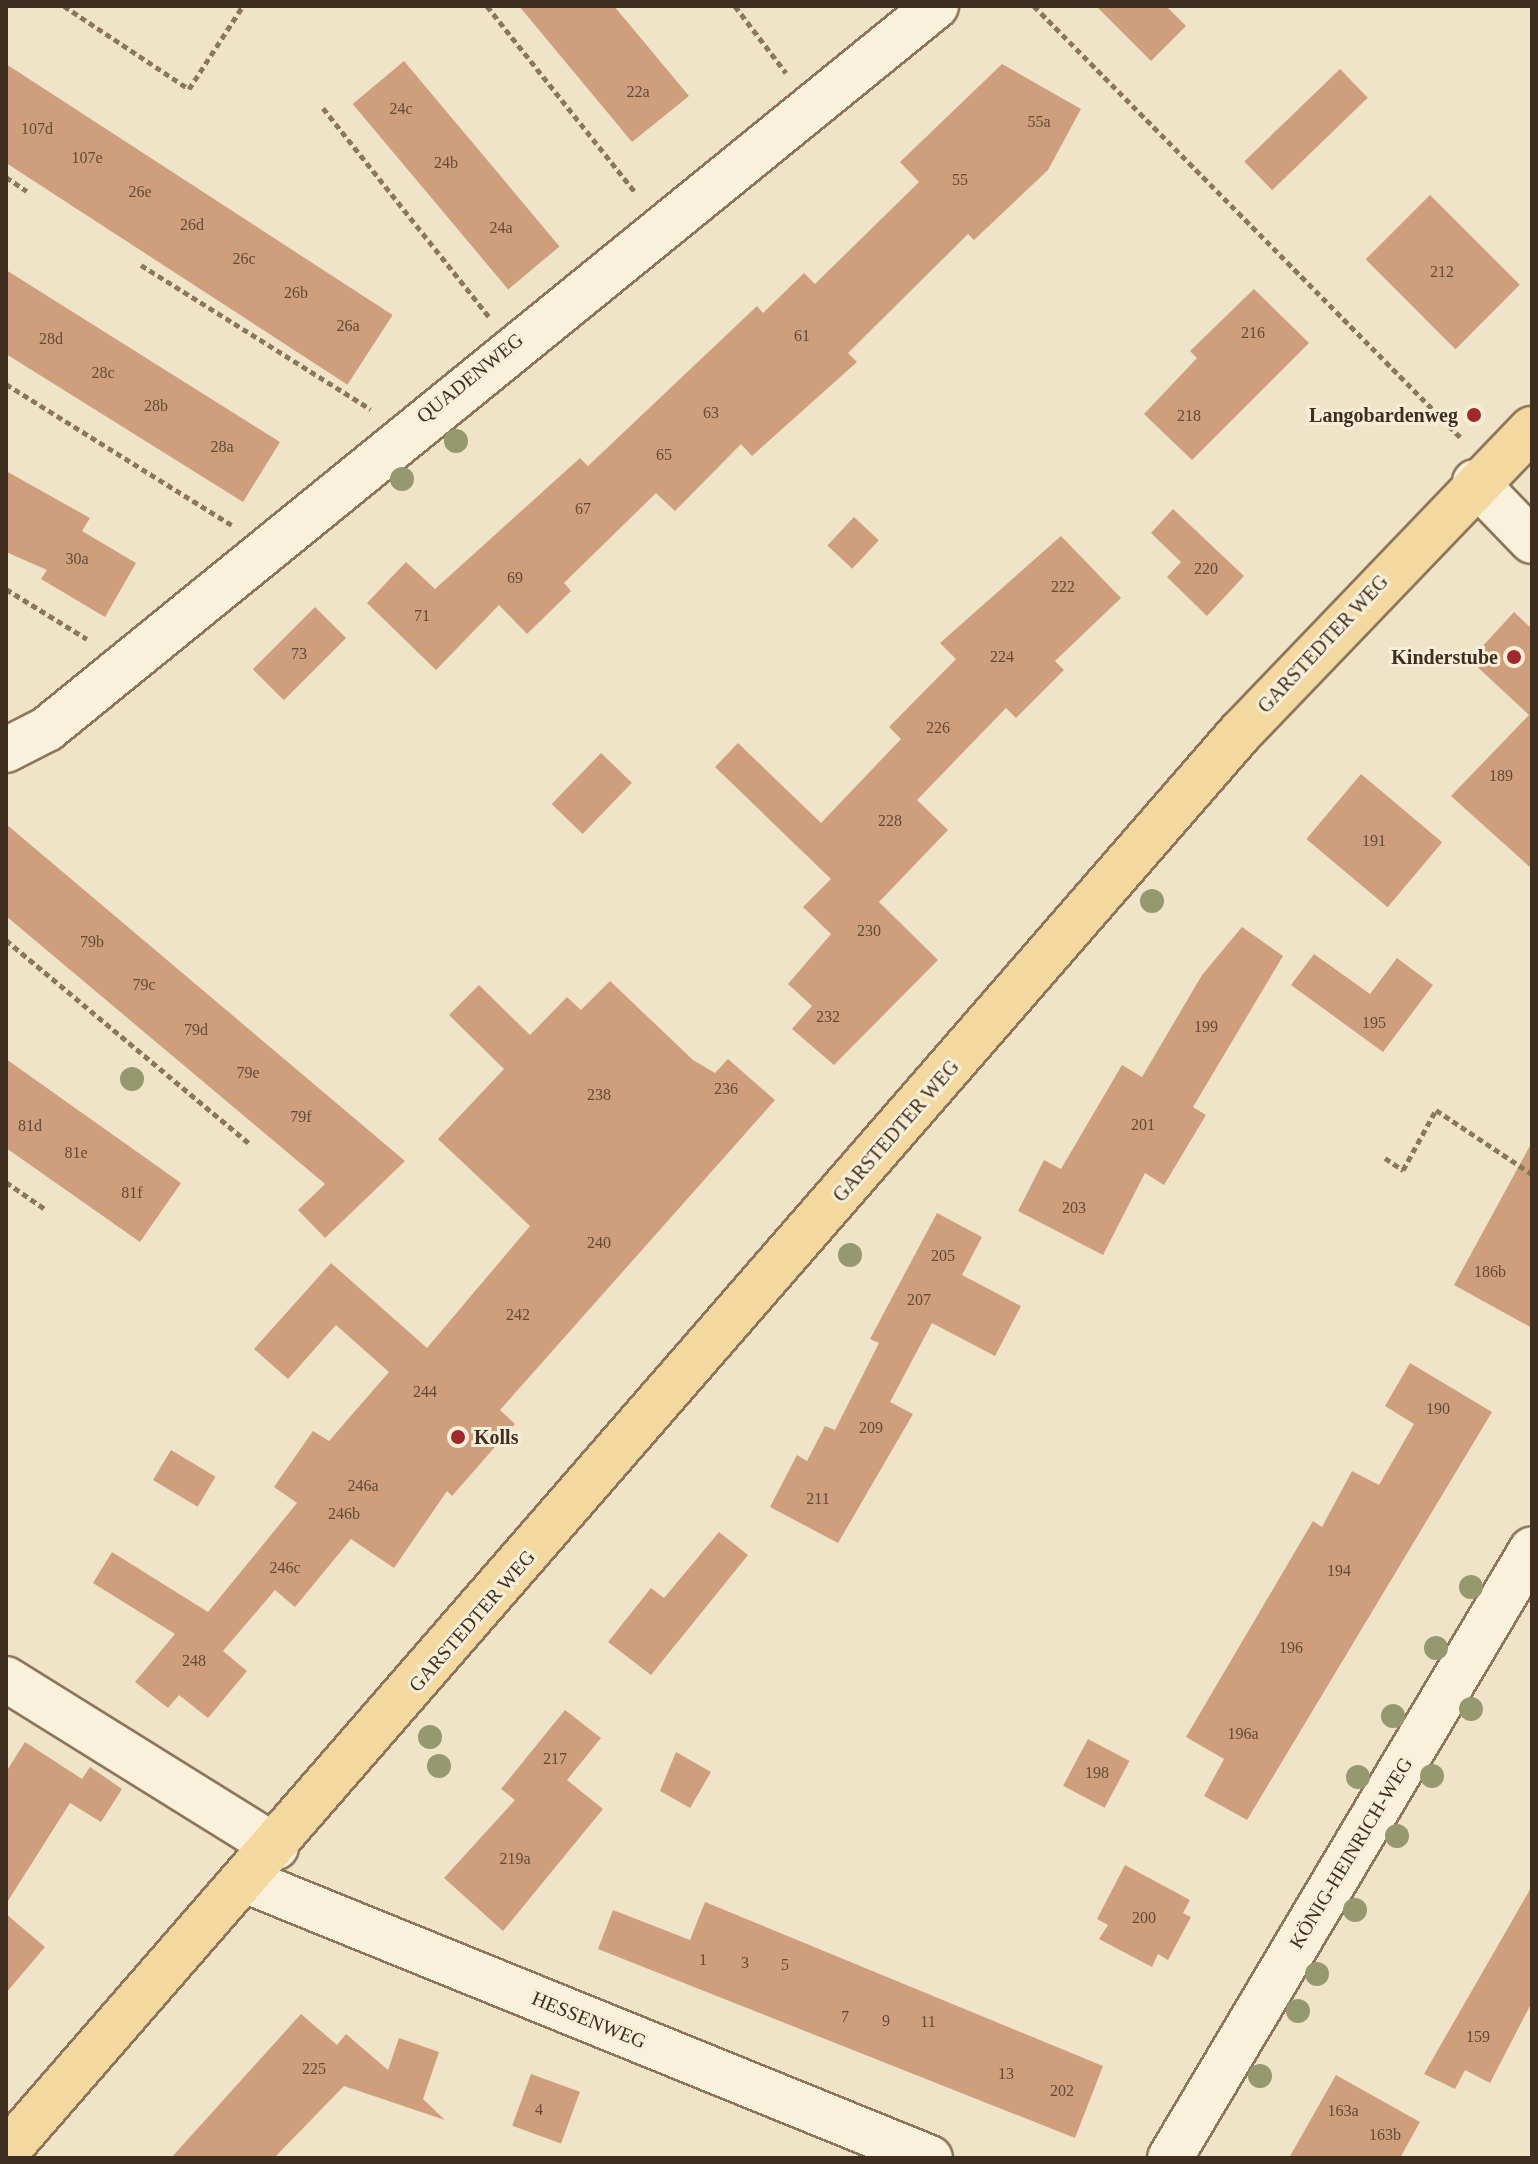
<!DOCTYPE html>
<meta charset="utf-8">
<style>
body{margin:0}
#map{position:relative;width:1538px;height:2164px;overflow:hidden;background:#f0e4c8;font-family:"Times New Roman",serif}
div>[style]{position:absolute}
.building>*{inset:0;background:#cf9f7d;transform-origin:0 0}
.path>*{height:5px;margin-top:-2.5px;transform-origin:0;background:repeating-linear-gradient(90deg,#8d765c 0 6px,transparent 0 10px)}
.roads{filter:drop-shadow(2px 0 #8d765c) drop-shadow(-2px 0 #8d765c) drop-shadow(0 2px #8d765c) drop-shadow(0 -2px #8d765c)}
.minor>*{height:44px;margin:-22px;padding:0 22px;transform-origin:22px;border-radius:22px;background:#faf1dc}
.major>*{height:44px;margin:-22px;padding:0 22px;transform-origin:22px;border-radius:22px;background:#f3d9a0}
.trees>*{width:24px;height:24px;margin:-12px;border-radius:50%;background:#96986f}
.dots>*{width:22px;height:22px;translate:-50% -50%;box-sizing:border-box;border:4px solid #f7eed8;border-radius:50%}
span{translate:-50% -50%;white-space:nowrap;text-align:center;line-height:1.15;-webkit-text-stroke:6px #f7eed8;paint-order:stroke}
.number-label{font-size:16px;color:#624a37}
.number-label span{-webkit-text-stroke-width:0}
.street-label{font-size:20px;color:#3d2e20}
.poi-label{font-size:20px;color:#3d2e20;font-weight:700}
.right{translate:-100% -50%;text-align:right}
.left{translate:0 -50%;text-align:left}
.frame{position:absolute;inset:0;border:8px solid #3d2e20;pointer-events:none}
</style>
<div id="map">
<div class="building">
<i style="clip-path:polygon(519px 6px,614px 6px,689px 96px,632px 142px)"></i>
<i style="clip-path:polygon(1096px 6px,1166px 6px,1186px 26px,1151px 61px)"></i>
<i style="left:404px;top:61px;width:242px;height:67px;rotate:50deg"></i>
<i style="left:6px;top:64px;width:461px;height:83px;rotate:33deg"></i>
<i style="clip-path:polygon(1002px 64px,1081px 109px,1048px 170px,974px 240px,968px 234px,848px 353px,857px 362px,752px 456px,741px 444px,675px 511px,656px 493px,564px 583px,571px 591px,527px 634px,499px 605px,436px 670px,367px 603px,406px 562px,435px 589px,580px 458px,588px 466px,757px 306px,763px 313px,804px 273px,815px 284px,919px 182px,900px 162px)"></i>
<i style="left:1340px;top:69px;width:40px;height:133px;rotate:46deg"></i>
<i style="left:1430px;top:195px;width:127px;height:91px;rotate:45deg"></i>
<i style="clip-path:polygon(6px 270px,280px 442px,243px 502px,6px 354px)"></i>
<i style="clip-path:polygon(1254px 289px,1309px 343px,1192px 460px,1144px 414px,1197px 358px,1190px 351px)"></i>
<i style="clip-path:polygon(6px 471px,90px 518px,82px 531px,136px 563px,105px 617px,41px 579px,47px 570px,6px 552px)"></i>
<i style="clip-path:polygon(1173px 509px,1244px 576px,1207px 616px,1167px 577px,1181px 562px,1151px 533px)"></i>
<i style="left:854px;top:517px;width:34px;height:39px;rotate:43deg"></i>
<i style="clip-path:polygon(1061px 536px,1121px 598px,1055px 661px,1064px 670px,1016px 718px,1006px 708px,917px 800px,948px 830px,879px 902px,938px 960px,834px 1065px,792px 1029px,812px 1006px,788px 984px,831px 934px,803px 907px,831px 879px,715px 767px,738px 743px,821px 823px,901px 739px,889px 727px,956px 659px,940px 643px)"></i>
<i style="left:315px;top:607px;width:44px;height:88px;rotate:45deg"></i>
<i style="clip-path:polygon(1514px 612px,1532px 629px,1532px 869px,1451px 796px,1529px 715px,1470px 660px)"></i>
<i style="left:601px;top:753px;width:43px;height:71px;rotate:44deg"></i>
<i style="left:1361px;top:774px;width:106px;height:85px;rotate:40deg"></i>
<i style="clip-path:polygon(6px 824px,405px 1161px,325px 1238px,298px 1210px,325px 1184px,6px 916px)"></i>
<i style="clip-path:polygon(1242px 927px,1283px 956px,1193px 1107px,1206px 1115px,1164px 1185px,1145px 1173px,1103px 1255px,1018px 1211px,1044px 1160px,1061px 1169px,1122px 1065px,1142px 1077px,1202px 975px)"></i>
<i style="clip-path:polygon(1314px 954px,1370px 994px,1397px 958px,1433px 985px,1383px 1052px,1291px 985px)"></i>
<i style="clip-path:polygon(610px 981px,693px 1060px,715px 1073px,728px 1059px,775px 1100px,500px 1410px,515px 1424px,452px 1496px,447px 1491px,394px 1568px,351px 1539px,295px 1607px,275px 1590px,223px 1651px,247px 1671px,208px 1718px,179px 1695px,168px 1708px,135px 1682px,175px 1634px,93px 1583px,112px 1552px,208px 1612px,297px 1503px,274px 1487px,313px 1431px,329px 1441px,389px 1372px,336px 1325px,288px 1379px,254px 1349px,331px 1263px,427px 1348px,530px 1226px,438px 1139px,504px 1069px,449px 1015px,479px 985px,530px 1035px,567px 997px,581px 1010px)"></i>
<i style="clip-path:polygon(6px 1059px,181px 1183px,140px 1242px,6px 1148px)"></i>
<i style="clip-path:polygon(1532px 1142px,1532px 1328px,1454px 1285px)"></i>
<i style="clip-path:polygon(937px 1213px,982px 1237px,962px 1275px,1021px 1306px,995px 1356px,932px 1323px,890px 1402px,913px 1414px,838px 1543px,770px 1507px,797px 1455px,807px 1461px,825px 1426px,835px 1430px,879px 1343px,870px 1339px)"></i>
<i style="clip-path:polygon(1410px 1363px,1492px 1412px,1247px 1820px,1204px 1796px,1224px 1759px,1186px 1737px,1313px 1521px,1322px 1527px,1352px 1471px,1379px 1485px,1414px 1424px,1385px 1406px)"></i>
<i style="left:171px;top:1450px;width:52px;height:35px;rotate:31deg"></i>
<i style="clip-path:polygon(719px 1532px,748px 1555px,651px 1675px,608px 1642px,651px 1588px,664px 1598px)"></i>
<i style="clip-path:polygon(565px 1710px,601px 1738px,567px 1780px,603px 1809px,503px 1931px,444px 1878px,515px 1800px,501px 1789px)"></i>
<i style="left:1088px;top:1739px;width:47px;height:53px;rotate:28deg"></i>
<i style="clip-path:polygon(25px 1742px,82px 1779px,90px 1767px,122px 1789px,101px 1822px,70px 1803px,6px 1904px,6px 1772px)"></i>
<i style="clip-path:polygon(676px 1752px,711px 1772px,690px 1808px,660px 1791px)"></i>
<i style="clip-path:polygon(1125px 1865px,1190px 1900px,1183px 1913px,1191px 1917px,1168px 1960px,1158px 1954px,1152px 1967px,1099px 1939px,1108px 1925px,1097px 1919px)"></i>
<i style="clip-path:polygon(1532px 1886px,1532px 2002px,1490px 2083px,1465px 2070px,1455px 2089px,1424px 2074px)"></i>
<i style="clip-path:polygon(705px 1902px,1103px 2066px,1075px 2138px,598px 1949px,613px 1910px,690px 1940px)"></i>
<i style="clip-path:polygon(6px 1914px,45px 1947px,6px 1993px)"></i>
<i style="clip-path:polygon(301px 2014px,337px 2045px,346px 2034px,388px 2070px,399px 2038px,439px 2052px,423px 2099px,445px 2120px,344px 2086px,274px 2158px,171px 2158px)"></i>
<i style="left:531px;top:2074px;width:52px;height:55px;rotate:20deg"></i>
<i style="clip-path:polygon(1336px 2075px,1420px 2122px,1400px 2158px,1289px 2158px)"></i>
</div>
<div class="path">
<i style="left:64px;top:6px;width:150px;rotate:33.6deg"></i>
<i style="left:189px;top:89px;width:99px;rotate:-57deg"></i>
<i style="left:487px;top:6px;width:239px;rotate:51.5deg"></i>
<i style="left:735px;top:6px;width:84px;rotate:52.7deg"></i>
<i style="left:1034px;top:6px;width:610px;rotate:45.33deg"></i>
<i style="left:323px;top:108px;width:267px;rotate:51.5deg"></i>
<i style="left:6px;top:177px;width:25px;rotate:34deg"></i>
<i style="left:141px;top:265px;width:271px;rotate:32.1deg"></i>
<i style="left:6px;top:384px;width:266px;rotate:32deg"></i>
<i style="left:6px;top:589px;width:95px;rotate:31.7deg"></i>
<i style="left:6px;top:940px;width:318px;rotate:39.9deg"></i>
<i style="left:1385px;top:1158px;width:22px;rotate:34deg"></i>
<i style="left:1403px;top:1170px;width:68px;rotate:-61.2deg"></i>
<i style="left:1436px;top:1110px;width:115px;rotate:33.7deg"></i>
<i style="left:6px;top:1182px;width:47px;rotate:34.7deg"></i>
</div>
<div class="roads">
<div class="minor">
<i style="left:1475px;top:482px;width:82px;rotate:46deg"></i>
<i style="left:6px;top:750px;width:46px;rotate:-27.1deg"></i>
<i style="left:47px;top:729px;width:1146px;rotate:-39.12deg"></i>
<i style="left:6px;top:1679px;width:318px;rotate:31.9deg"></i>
<i style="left:247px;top:1881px;width:737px;rotate:22.08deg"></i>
<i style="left:1170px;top:2158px;width:708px;rotate:-59.27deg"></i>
</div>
<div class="major">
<i style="left:6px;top:2152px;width:1882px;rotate:-48.99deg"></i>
<i style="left:1241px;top:732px;width:420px;rotate:-46.2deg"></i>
</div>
</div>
<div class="trees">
<i style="left:456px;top:441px"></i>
<i style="left:402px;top:479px"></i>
<i style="left:1152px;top:901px"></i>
<i style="left:132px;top:1079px"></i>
<i style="left:850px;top:1255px"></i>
<i style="left:1471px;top:1587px"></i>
<i style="left:1436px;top:1648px"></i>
<i style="left:1471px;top:1709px"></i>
<i style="left:1393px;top:1716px"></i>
<i style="left:430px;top:1737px"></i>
<i style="left:439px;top:1766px"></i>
<i style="left:1432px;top:1776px"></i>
<i style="left:1358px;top:1777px"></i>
<i style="left:1397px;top:1836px"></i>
<i style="left:1355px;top:1910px"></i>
<i style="left:1317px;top:1974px"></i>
<i style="left:1298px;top:2011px"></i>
<i style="left:1260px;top:2076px"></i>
</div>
<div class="dots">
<i style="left:1474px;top:415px;background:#9e2a2b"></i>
<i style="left:1514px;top:657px;background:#9e2a2b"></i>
<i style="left:458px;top:1437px;background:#9e2a2b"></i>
</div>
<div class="number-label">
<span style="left:638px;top:92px">22a</span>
<span style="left:401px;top:109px">24c</span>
<span style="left:1039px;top:122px">55a</span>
<span style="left:37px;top:129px">107d</span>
<span style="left:87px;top:158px">107e</span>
<span style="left:446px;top:163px">24b</span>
<span style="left:960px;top:180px">55</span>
<span style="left:140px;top:192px">26e</span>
<span style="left:192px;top:225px">26d</span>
<span style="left:501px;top:228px">24a</span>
<span style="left:244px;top:259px">26c</span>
<span style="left:1442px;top:272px">212</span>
<span style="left:296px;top:293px">26b</span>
<span style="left:348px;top:326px">26a</span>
<span style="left:1253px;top:333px">216</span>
<span style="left:802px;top:336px">61</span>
<span style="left:51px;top:339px">28d</span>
<span style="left:103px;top:373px">28c</span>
<span style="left:156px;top:406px">28b</span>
<span style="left:711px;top:413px">63</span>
<span style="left:1189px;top:416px">218</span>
<span style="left:222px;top:447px">28a</span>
<span style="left:664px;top:455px">65</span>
<span style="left:583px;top:509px">67</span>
<span style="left:77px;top:559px">30a</span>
<span style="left:1206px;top:569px">220</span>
<span style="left:515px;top:578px">69</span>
<span style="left:1063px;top:587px">222</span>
<span style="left:422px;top:616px">71</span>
<span style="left:299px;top:654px">73</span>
<span style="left:1002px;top:657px">224</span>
<span style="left:938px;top:728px">226</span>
<span style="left:1501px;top:776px">189</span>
<span style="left:890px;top:821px">228</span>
<span style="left:1374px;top:841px">191</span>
<span style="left:869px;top:931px">230</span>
<span style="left:92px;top:942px">79b</span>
<span style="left:144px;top:985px">79c</span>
<span style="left:828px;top:1017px">232</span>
<span style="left:1374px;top:1023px">195</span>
<span style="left:1206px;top:1027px">199</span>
<span style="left:196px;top:1030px">79d</span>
<span style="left:248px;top:1073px">79e</span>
<span style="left:726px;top:1089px">236</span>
<span style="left:599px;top:1095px">238</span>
<span style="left:301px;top:1117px">79f</span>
<span style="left:1143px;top:1125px">201</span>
<span style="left:30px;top:1126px">81d</span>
<span style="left:76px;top:1153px">81e</span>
<span style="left:132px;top:1193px">81f</span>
<span style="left:1074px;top:1208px">203</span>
<span style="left:599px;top:1243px">240</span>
<span style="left:943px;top:1256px">205</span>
<span style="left:1490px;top:1272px">186b</span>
<span style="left:919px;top:1300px">207</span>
<span style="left:518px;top:1315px">242</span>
<span style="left:425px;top:1392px">244</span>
<span style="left:1438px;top:1409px">190</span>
<span style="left:871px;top:1428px">209</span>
<span style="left:363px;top:1486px">246a</span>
<span style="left:818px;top:1499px">211</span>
<span style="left:344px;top:1514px">246b</span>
<span style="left:285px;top:1568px">246c</span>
<span style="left:1339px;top:1571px">194</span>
<span style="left:1291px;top:1648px">196</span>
<span style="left:194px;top:1661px">248</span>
<span style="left:1243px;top:1734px">196a</span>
<span style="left:555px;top:1759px">217</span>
<span style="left:1097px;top:1773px">198</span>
<span style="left:515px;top:1859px">219a</span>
<span style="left:1144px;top:1918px">200</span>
<span style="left:703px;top:1960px">1</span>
<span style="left:745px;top:1963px">3</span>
<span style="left:785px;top:1965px">5</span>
<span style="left:845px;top:2017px">7</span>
<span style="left:886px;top:2021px">9</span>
<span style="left:928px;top:2022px">11</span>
<span style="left:1478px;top:2037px">159</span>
<span style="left:314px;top:2069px">225</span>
<span style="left:1006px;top:2074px">13</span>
<span style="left:1062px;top:2091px">202</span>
<span style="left:539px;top:2110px">4</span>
<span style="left:1343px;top:2111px">163a</span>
<span style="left:1385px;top:2135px">163b</span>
</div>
<div class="street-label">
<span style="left:470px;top:378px;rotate:-39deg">QUADENWEG</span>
<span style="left:1323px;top:644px;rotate:-47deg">GARSTEDTER WEG</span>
<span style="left:896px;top:1131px;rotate:-49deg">GARSTEDTER WEG</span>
<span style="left:472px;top:1621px;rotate:-49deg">GARSTEDTER WEG</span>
<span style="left:1351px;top:1853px;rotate:-59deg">KÖNIG-HEINRICH-WEG</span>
<span style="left:589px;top:2020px;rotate:22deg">HESSENWEG</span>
</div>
<div class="poi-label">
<span class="right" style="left:1458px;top:415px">Langobardenweg</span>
<span class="right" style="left:1498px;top:657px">Kinderstube</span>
<span class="left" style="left:474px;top:1437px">Kolls</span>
</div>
<div class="frame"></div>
</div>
